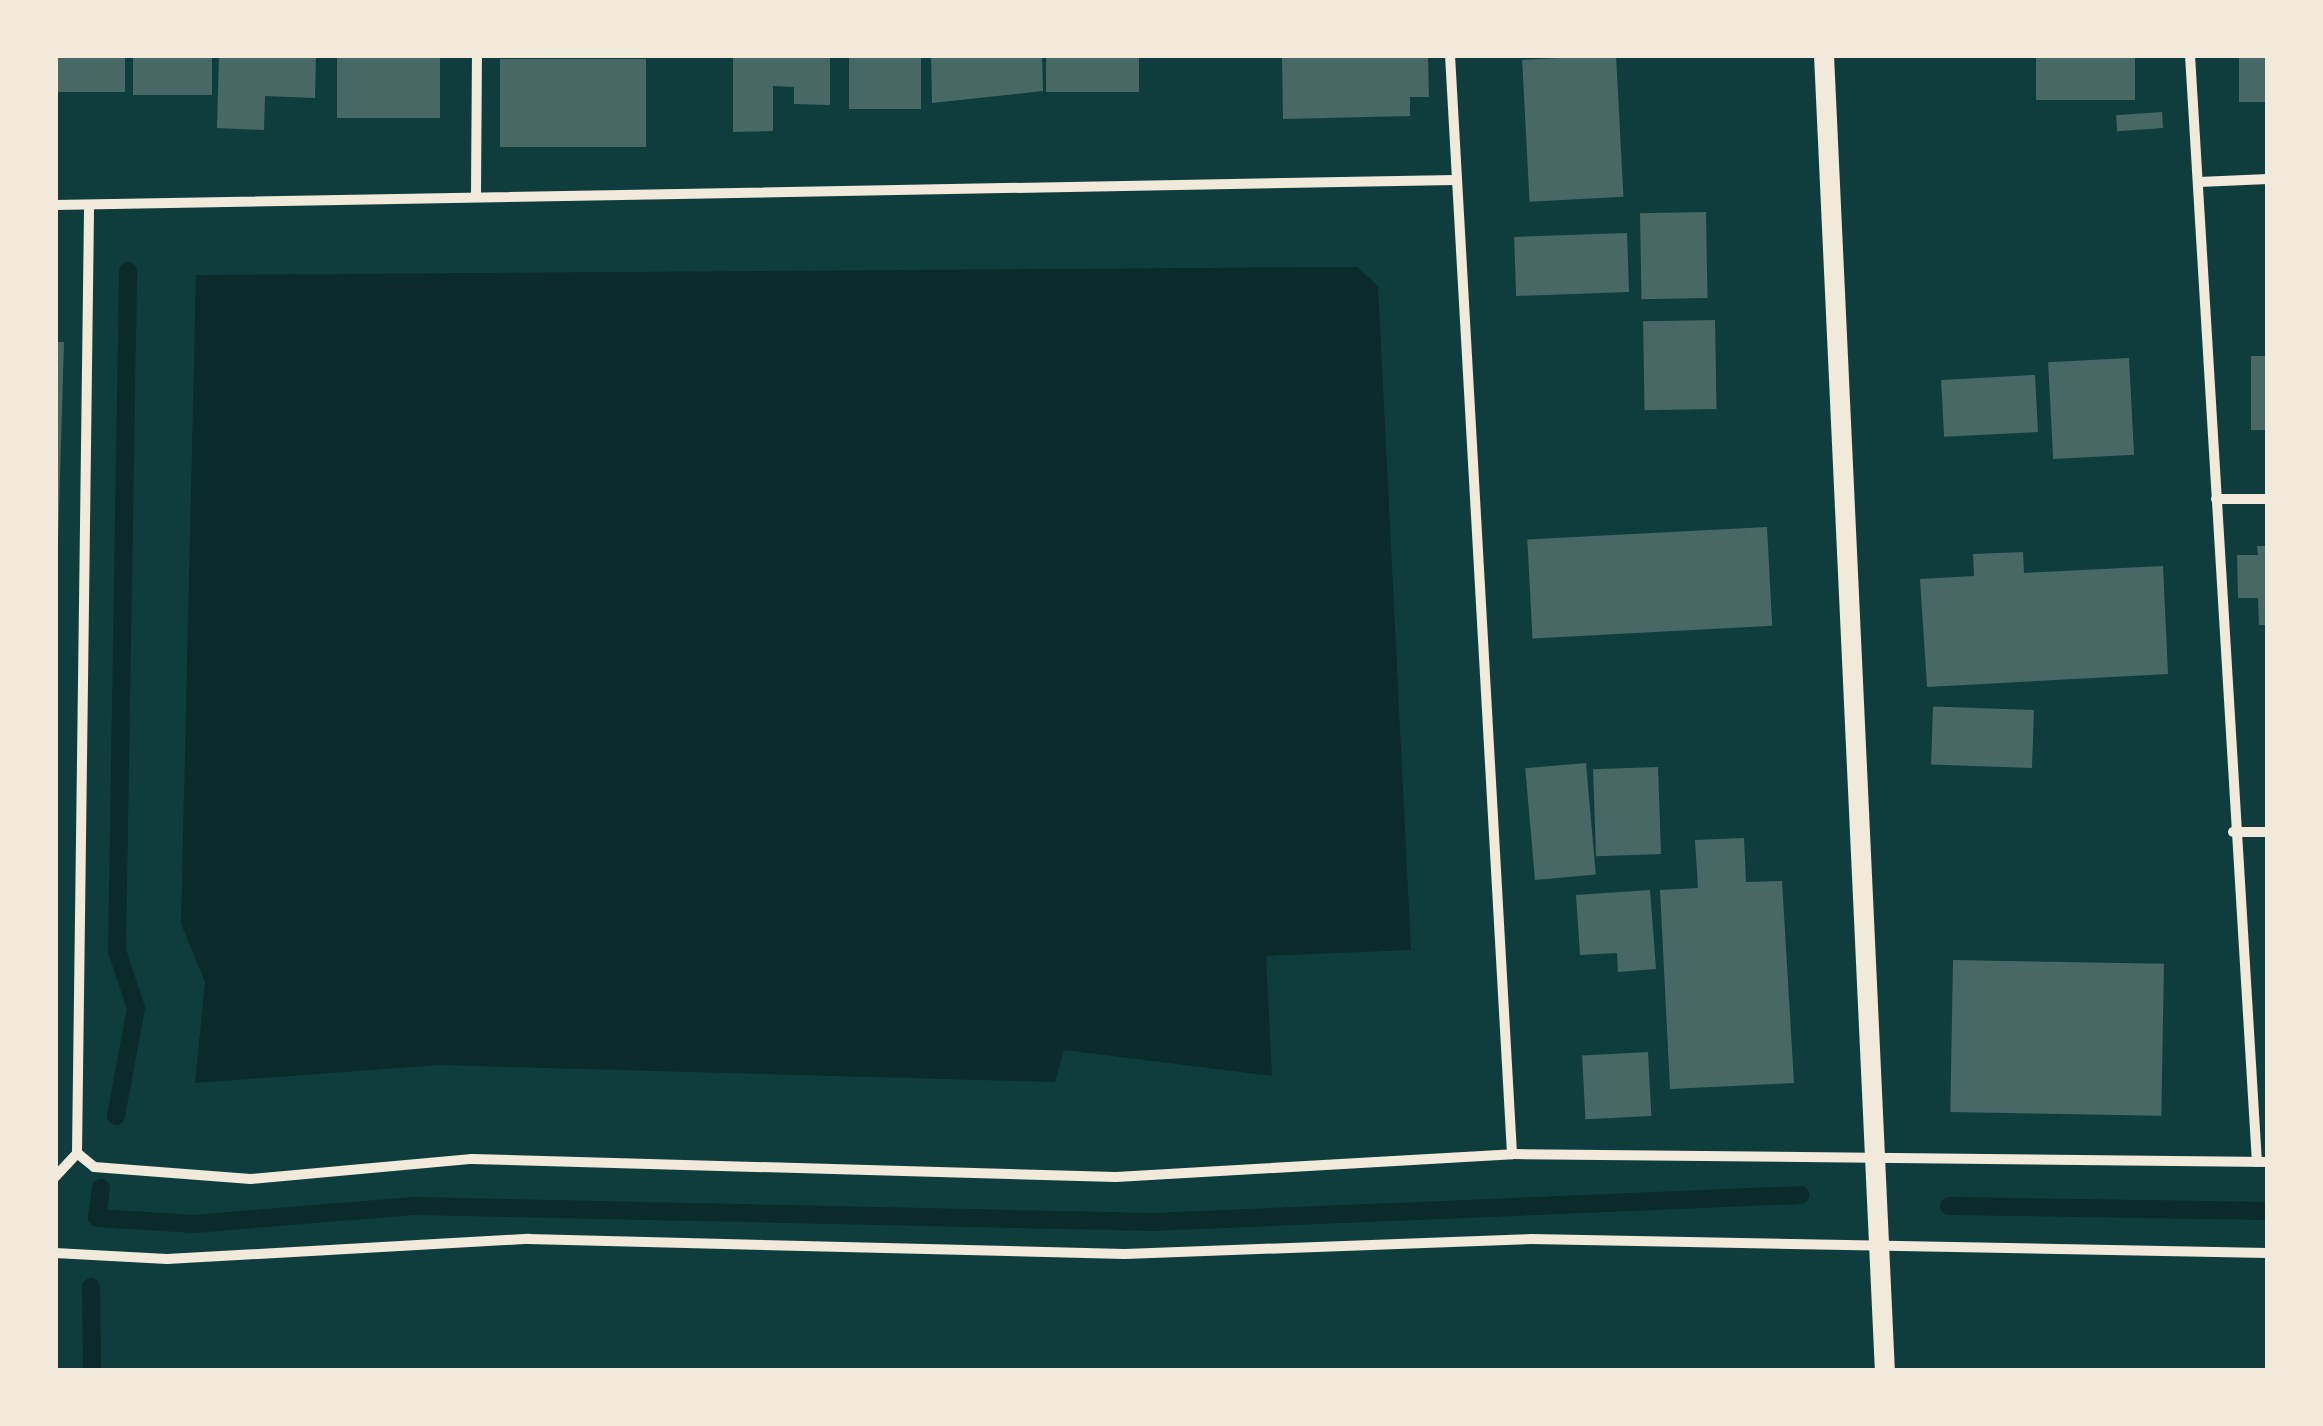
<!DOCTYPE html>
<style>
body{margin:0}
#map{position:relative;width:2323px;height:1426px;overflow:hidden;background:#0f3d3e;font-family:"DejaVu Sans",sans-serif}
div>[style]{position:absolute}
.water>*{inset:0;background:#0a2a2b}
.stream>*{height:18px;margin:-9px;padding:0 9px;transform-origin:9px;border-radius:9px;background:#0a2a2b}
.building>*{inset:0;background:#486865;transform-origin:0 0}
.minor>*{height:10px;margin:-5px;padding:0 5px;transform-origin:5px;border-radius:5px;background:#f1e9da}
.secondary>*{height:20px;margin:-10px;padding:0 10px;transform-origin:10px;border-radius:10px;background:#f1e9da}
span{translate:-50% -50%;white-space:nowrap;text-align:center;line-height:1.15;-webkit-text-stroke:8px #f1e9da;paint-order:stroke}
.frame{position:absolute;inset:0;border:58px solid #f1e9da;pointer-events:none}
</style>
<div id="map">
<div class="water">
<i style="clip-path:polygon(1357px 267px,1378px 286px,1411px 950px,1266px 956px,1272px 1076px,1064px 1050px,1055px 1082px,439px 1065px,195px 1083px,205px 982px,181px 924px,196px 275px)"></i>
</div>
<div class="stream">
<i style="left:116px;top:1116px;width:110px;rotate:-79.5deg"></i>
<i style="left:136px;top:1008px;width:60px;rotate:-108.4deg"></i>
<i style="left:117px;top:951px;width:680px;rotate:-89.07deg"></i>
<i style="left:101px;top:1188px;width:30px;rotate:98deg"></i>
<i style="left:97px;top:1218px;width:97px;rotate:3.5deg"></i>
<i style="left:194px;top:1224px;width:220px;rotate:-4.7deg"></i>
<i style="left:413px;top:1206px;width:740px;rotate:1.24deg"></i>
<i style="left:1153px;top:1222px;width:648px;rotate:-2.39deg"></i>
<i style="left:1949px;top:1206px;width:319px;rotate:0.9deg"></i>
<i style="left:91px;top:1287px;width:84px;rotate:89.3deg"></i>
</div>
<div class="building">
<i style="left:55px;top:55px;width:70px;height:37px"></i>
<i style="left:133px;top:55px;width:79px;height:40px"></i>
<i style="clip-path:polygon(219px 55px,316px 55px,315px 98px,265px 96px,264px 130px,217px 128px)"></i>
<i style="left:337px;top:55px;width:103px;height:63px"></i>
<i style="clip-path:polygon(733px 55px,830px 55px,830px 105px,794px 104px,794px 87px,773px 86px,773px 131px,733px 132px)"></i>
<i style="left:849px;top:55px;width:72px;height:54px"></i>
<i style="clip-path:polygon(931px 55px,1042px 55px,1043px 91px,932px 103px)"></i>
<i style="left:1046px;top:55px;width:93px;height:37px"></i>
<i style="clip-path:polygon(1282px 55px,1428px 55px,1429px 97px,1410px 97px,1410px 116px,1283px 119px)"></i>
<i style="left:1616px;top:55px;width:142px;height:94px;rotate:87deg"></i>
<i style="left:2036px;top:55px;width:99px;height:45px"></i>
<i style="left:2239px;top:55px;width:29px;height:47px"></i>
<i style="left:500px;top:59px;width:146px;height:88px"></i>
<i style="left:2162px;top:112px;width:16px;height:46px;rotate:86deg"></i>
<i style="left:1706px;top:212px;width:86px;height:66px;rotate:89deg"></i>
<i style="left:1627px;top:233px;width:59px;height:113px;rotate:88deg"></i>
<i style="left:1715px;top:320px;width:89px;height:72px;rotate:89deg"></i>
<i style="clip-path:polygon(55px 342px,64px 342px,58px 545px,55px 545px)"></i>
<i style="left:2268px;top:356px;width:74px;height:17px;rotate:90deg"></i>
<i style="left:2129px;top:358px;width:97px;height:81px;rotate:87deg"></i>
<i style="left:2035px;top:375px;width:57px;height:94px;rotate:87deg"></i>
<i style="left:1767px;top:527px;width:99px;height:240px;rotate:87deg"></i>
<i style="clip-path:polygon(2257px 546px,2268px 546px,2268px 625px,2259px 625px,2258px 598px,2238px 598px,2237px 555px,2258px 555px)"></i>
<i style="clip-path:polygon(2023px 552px,2024px 573px,2163px 566px,2168px 674px,1927px 687px,1920px 579px,1974px 576px,1973px 554px)"></i>
<i style="left:2034px;top:710px;width:58px;height:101px;rotate:92deg"></i>
<i style="left:1586px;top:763px;width:112px;height:61px;rotate:85deg"></i>
<i style="left:1658px;top:767px;width:87px;height:65px;rotate:88deg"></i>
<i style="clip-path:polygon(1744px 838px,1746px 882px,1782px 881px,1794px 1083px,1670px 1089px,1660px 890px,1698px 888px,1695px 840px)"></i>
<i style="clip-path:polygon(1650px 890px,1656px 969px,1618px 972px,1617px 953px,1580px 955px,1576px 895px)"></i>
<i style="left:1953px;top:960px;width:211px;height:152px;rotate:1deg"></i>
<i style="left:1648px;top:1052px;width:64px;height:66px;rotate:87deg"></i>
</div>
<div class="minor">
<i style="left:1450px;top:55px;width:1101px;rotate:86.77deg"></i>
<i style="left:2190px;top:55px;width:1109px;rotate:86.54deg"></i>
<i style="left:2199px;top:182px;width:69px;rotate:-2.5deg"></i>
<i style="left:476px;top:193px;width:138px;rotate:-89.6deg"></i>
<i style="left:55px;top:205px;width:1400px;rotate:-1.02deg"></i>
<i style="left:2216px;top:499px;width:52px"></i>
<i style="left:2233px;top:832px;width:35px"></i>
<i style="left:77px;top:1153px;width:22px;rotate:39deg"></i>
<i style="left:94px;top:1167px;width:157px;rotate:4.4deg"></i>
<i style="left:251px;top:1179px;width:222px;rotate:-5.2deg"></i>
<i style="left:472px;top:1159px;width:644px;rotate:1.6deg"></i>
<i style="left:1116px;top:1177px;width:397px;rotate:-3.3deg"></i>
<i style="left:1512px;top:1154px;width:756px;rotate:0.61deg"></i>
<i style="left:55px;top:1177px;width:33px;rotate:-47deg"></i>
<i style="left:77px;top:1153px;width:946px;rotate:-89.27deg"></i>
<i style="left:55px;top:1253px;width:112px;rotate:3.1deg"></i>
<i style="left:167px;top:1259px;width:362px;rotate:-3.2deg"></i>
<i style="left:528px;top:1239px;width:597px;rotate:1.44deg"></i>
<i style="left:1125px;top:1254px;width:406px;rotate:-2.1deg"></i>
<i style="left:1531px;top:1239px;width:737px;rotate:1.09deg"></i>
</div>
<div class="secondary">
<i style="left:1824px;top:55px;width:1317px;rotate:87.35deg"></i>
</div>
<div class="frame"></div>
</div>
